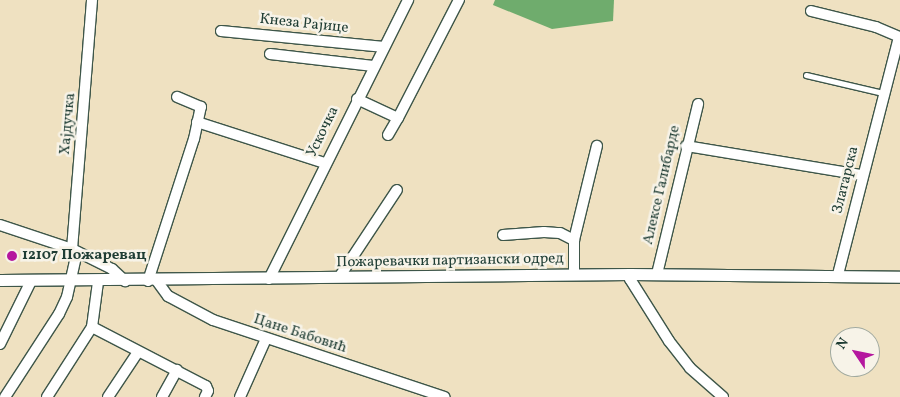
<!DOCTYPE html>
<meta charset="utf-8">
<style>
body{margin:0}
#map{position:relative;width:900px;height:397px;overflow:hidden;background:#efe1c1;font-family:Vollkorn,serif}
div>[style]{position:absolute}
.forest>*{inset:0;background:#6fac6d}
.roads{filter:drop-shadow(1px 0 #3e5649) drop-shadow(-1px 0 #3e5649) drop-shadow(0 1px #3e5649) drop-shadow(0 -1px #3e5649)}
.service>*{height:5px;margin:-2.5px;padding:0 2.5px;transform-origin:2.5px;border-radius:2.5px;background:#fff}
.minor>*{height:10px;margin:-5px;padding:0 5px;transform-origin:5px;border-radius:5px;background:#fff}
.tertiary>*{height:11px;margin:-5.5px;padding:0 5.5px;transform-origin:5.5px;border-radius:5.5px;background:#fff}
.dots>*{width:14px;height:14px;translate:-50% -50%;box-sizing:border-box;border:2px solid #f7f3e8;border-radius:50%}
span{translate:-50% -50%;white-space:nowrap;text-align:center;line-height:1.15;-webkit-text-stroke:5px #f7f3e8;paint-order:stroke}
.street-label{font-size:15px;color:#1f3d34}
.poi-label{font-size:15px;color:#1f3d34;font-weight:700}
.left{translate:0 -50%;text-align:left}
.north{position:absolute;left:830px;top:327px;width:50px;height:50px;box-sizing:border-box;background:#f7f3e8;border:1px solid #a1aaa0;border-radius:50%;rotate:304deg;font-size:14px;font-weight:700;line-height:20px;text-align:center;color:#1f3d34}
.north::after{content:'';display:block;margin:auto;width:18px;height:22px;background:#b5179e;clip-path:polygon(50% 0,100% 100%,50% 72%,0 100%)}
</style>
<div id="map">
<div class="forest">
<i style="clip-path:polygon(495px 0,614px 0,613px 21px,552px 29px,493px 5px)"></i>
</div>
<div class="roads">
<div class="service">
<i style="left:806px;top:75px;width:79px;rotate:13.2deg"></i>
</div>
<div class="minor">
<i style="left:811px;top:11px;width:67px;rotate:13.8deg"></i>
<i style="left:876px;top:27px;width:25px;rotate:23deg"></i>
<i style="left:899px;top:37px;width:245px;rotate:104.4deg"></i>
<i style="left:221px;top:31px;width:164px;rotate:5.6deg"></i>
<i style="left:270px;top:54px;width:104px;rotate:6.6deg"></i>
<i style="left:357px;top:99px;width:45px;rotate:24.9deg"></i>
<i style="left:398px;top:118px;width:133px;rotate:-62.7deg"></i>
<i style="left:197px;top:122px;width:134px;rotate:17.8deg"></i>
<i style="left:388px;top:135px;width:20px;rotate:-60deg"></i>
<i style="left:686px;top:146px;width:178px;rotate:9.4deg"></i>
<i style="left:0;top:225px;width:76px;rotate:18.4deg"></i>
<i style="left:72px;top:249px;width:45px;rotate:26.6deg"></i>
<i style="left:112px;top:269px;width:18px;rotate:43deg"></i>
<i style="left:503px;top:235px;width:41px;rotate:-4.2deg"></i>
<i style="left:544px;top:232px;width:16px;rotate:4deg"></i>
<i style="left:560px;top:233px;width:16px;rotate:27deg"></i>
<i style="left:72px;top:249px;width:250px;rotate:-85.4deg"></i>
<i style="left:574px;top:274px;width:34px;rotate:-90deg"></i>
<i style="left:574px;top:240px;width:97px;rotate:-76.3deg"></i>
<i style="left:630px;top:274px;width:5px;rotate:90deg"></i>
<i style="left:630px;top:279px;width:73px;rotate:57.8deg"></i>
<i style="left:669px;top:341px;width:34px;rotate:52deg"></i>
<i style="left:690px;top:368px;width:44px;rotate:41.3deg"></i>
<i style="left:657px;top:274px;width:175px;rotate:-76.4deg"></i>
<i style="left:340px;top:276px;width:103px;rotate:-56.5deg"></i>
<i style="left:269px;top:279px;width:312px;rotate:-63.5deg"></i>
<i style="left:148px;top:281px;width:149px;rotate:-72.1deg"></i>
<i style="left:194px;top:139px;width:33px;rotate:-78deg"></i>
<i style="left:201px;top:107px;width:26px;rotate:-157deg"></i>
<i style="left:157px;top:281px;width:19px;rotate:54deg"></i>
<i style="left:168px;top:296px;width:51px;rotate:28.1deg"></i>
<i style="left:213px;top:320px;width:244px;rotate:18.4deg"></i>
<i style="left:92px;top:327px;width:128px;rotate:27.4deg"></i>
<i style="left:206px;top:386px;width:5px;rotate:68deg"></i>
<i style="left:208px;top:391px;width:7px;rotate:117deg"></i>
<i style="left:0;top:344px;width:70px;rotate:-63.8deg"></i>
<i style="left:5px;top:397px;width:99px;rotate:-57deg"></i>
<i style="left:59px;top:314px;width:19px;rotate:-65deg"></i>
<i style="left:67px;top:297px;width:46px;rotate:-77.5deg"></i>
<i style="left:47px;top:397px;width:83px;rotate:-57.3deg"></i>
<i style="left:92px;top:327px;width:45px;rotate:-82.4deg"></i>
<i style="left:108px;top:397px;width:54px;rotate:-56.3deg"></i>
<i style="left:162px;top:397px;width:31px;rotate:-61deg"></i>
<i style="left:240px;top:397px;width:64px;rotate:-65.9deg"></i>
</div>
<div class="tertiary">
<i style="left:0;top:280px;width:630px;rotate:-0.55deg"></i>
<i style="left:630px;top:274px;width:270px;rotate:0.6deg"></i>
</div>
</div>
<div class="dots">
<i style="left:12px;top:256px;background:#b5179e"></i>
</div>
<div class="street-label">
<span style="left:304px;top:24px;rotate:6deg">Кнеза Рајице</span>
<span style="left:68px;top:124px;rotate:-85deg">Хајдучка</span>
<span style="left:323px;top:132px;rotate:-64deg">Ускочка</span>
<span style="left:846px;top:180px;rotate:-76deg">Златарска</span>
<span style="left:662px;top:185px;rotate:-77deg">Алексе Галибарде</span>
<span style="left:450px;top:261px;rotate:-1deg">Пожаревачки партизански одред</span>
<span style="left:300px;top:334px;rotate:18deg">Цане Бабовић</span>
</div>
<div class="poi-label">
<span class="left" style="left:22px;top:256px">12107 Пожаревац</span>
</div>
<div class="north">N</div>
</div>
